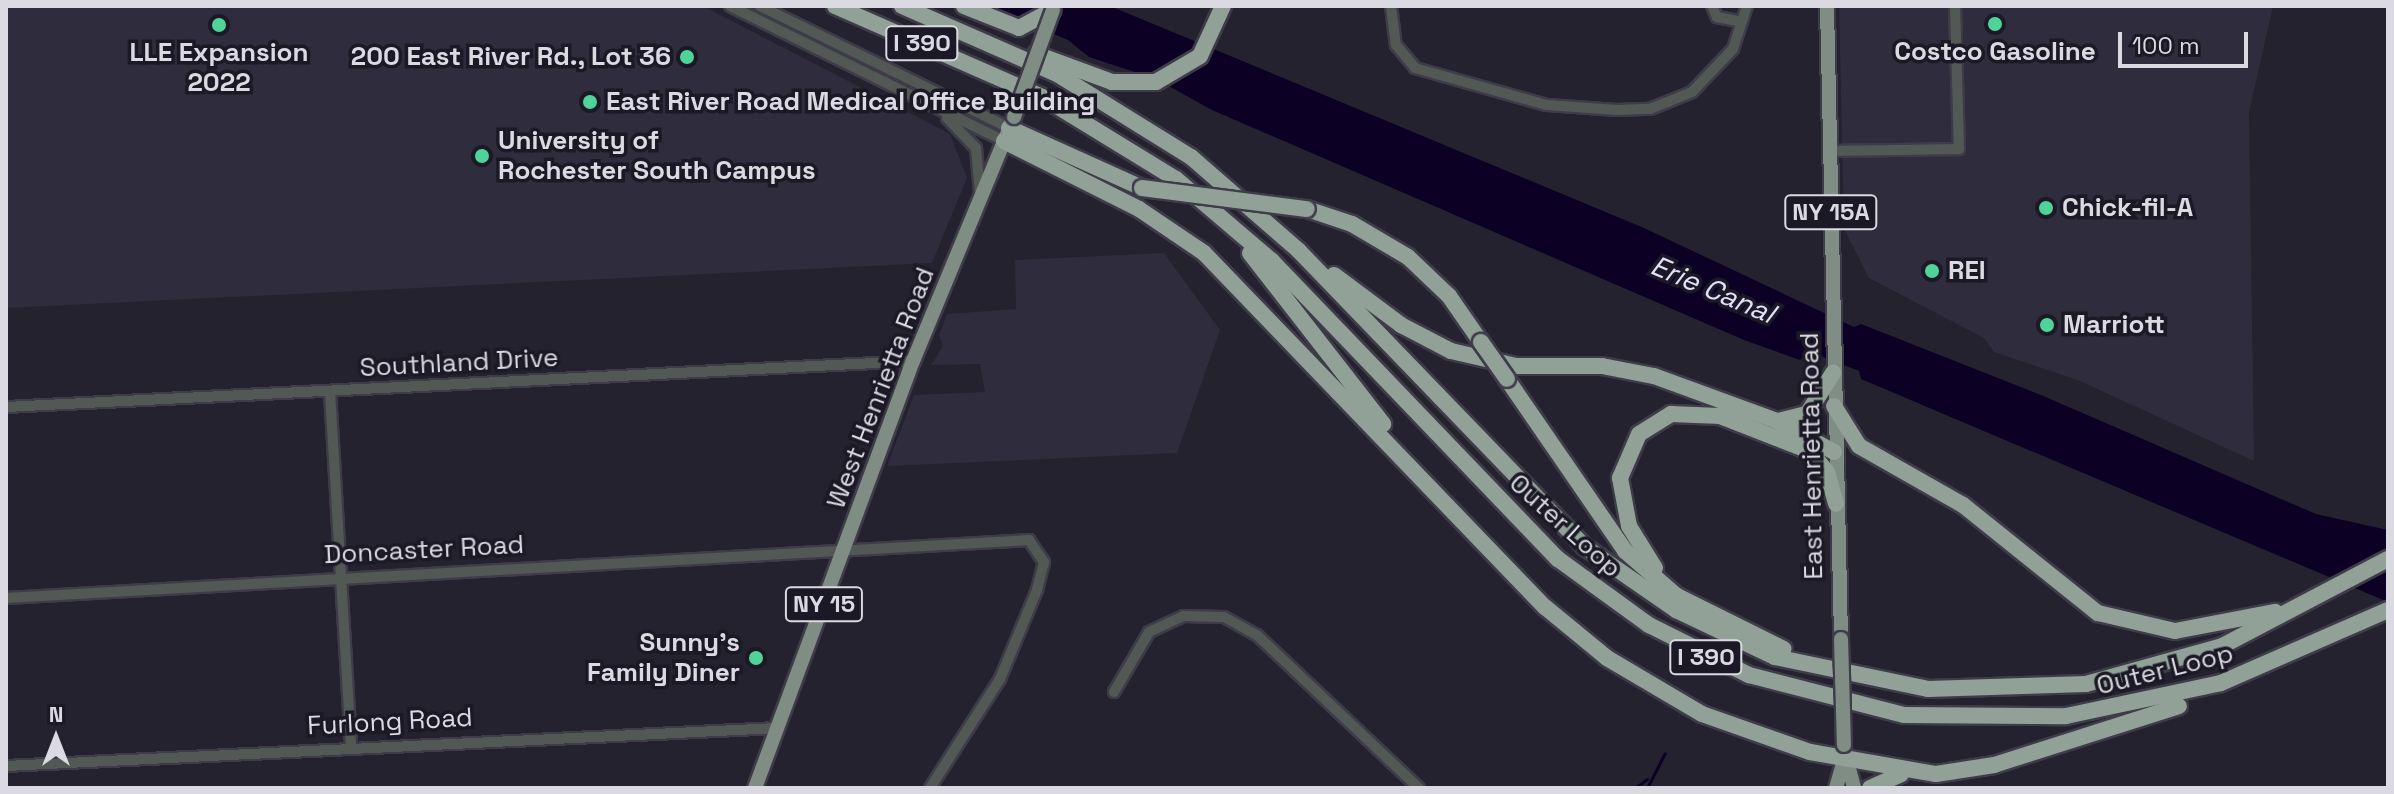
<!DOCTYPE html>
<style>
body{margin:0}
#map{position:relative;width:2394px;height:794px;overflow:hidden;background:#24222f;font-family:"Space Grotesk",sans-serif}
div>[style]{position:absolute}
.built>*{inset:0;background:#2f2c3d}
.water>*{inset:0;background:#0c0125}
.stream>*{height:3px;margin:-1.5px;padding:0 1.5px;transform-origin:1.5px;border-radius:1.5px;background:#0c0125}
.roads{filter:drop-shadow(2px 0 #3e3c48) drop-shadow(-2px 0 #3e3c48) drop-shadow(0 2px #3e3c48) drop-shadow(0 -2px #3e3c48)}
.minor>*{height:10px;margin:-5px;padding:0 5px;transform-origin:5px;border-radius:5px;background:#525955}
.major>*{height:14px;margin:-7px;padding:0 7px;transform-origin:7px;border-radius:7px;background:#7f8d85}
.highway>*{height:16px;margin:-8px;padding:0 8px;transform-origin:8px;border-radius:8px;background:#91a198}
.bridges{filter:drop-shadow(2px 0 #3e3c48) drop-shadow(-2px 0 #3e3c48) drop-shadow(0 2px #3e3c48) drop-shadow(0 -2px #3e3c48)}
.major-bridge>*{height:14px;margin:-7px;padding:0 7px;transform-origin:7px;border-radius:7px;background:#7f8d85}
.highway-bridge>*{height:16px;margin:-8px;padding:0 8px;transform-origin:8px;border-radius:8px;background:#91a198}
.dots>*{width:22px;height:22px;translate:-50% -50%;box-sizing:border-box;border:4px solid #1b1925;border-radius:50%}
span{translate:-50% -50%;white-space:nowrap;text-align:center;line-height:1.15;-webkit-text-stroke:7px #1b1925;paint-order:stroke}
.shield-label span{padding:2px 6px;background:#1b1925;border:2px solid;border-radius:6px;-webkit-text-stroke-width:0}
.shield-label{font-size:24px;color:#dbdae2;font-weight:700}
.poi-label{font-size:26px;color:#dbdae2;font-weight:700}
.right{translate:-100% -50%;text-align:right}
.left{translate:0 -50%;text-align:left}
.street-label{font-size:26px;color:#dbdae2}
.water-label{font-size:28px;color:#e3dffd;font-style:italic}
.frame{position:absolute;inset:0;border:8px solid #dbdae2;pointer-events:none}
.north{position:absolute;left:16px;top:698px;width:80px;height:80px;-webkit-text-stroke:6px #1b1925;paint-order:stroke;rotate:0deg;font-size:22px;font-weight:700;line-height:32px;text-align:center;color:#dbdae2}
.north::after{content:'';display:block;margin:auto;width:28px;height:36px;background:#dbdae2;clip-path:polygon(50% 0,100% 100%,50% 72%,0 100%)}
.scale{position:absolute;left:2118px;top:32px;width:130px;height:36px;box-sizing:border-box;border:4px solid #dbdae2;border-top:0;padding-left:10px;font-size:24px;line-height:28px;white-space:nowrap;color:#dbdae2;-webkit-text-stroke:6px #1b1925;paint-order:stroke}
</style>
<div id="map">
<div class="built">
<i style="clip-path:polygon(6px 6px,703px 6px,950px 134px,967px 178px,932px 263px,6px 308px)"></i>
<i style="clip-path:polygon(1839px 6px,2273px 6px,2249px 112px,2254px 461px,2080px 381px,1994px 352px,1984px 338px,1869px 278px,1844px 229px)"></i>
<i style="clip-path:polygon(1164px 253px,1220px 330px,1177px 453px,887px 466px,914px 395px,985px 392px,980px 364px,931px 365px,943px 346px,939px 336px,947px 314px,1016px 309px,1015px 260px)"></i>
</div>
<div class="water">
<i style="clip-path:polygon(988px 6px,1110px 6px,1644px 228px,1854px 327px,1861px 324px,2041px 395px,2316px 514px,2388px 530px,2388px 602px,1861px 379px,1859px 371px,1810px 352px,1800px 360px,1744px 340px,1212px 110px,1156px 79px,1089px 57px,1068px 40px)"></i>
</div>
<div class="stream">
<i style="left:1635px;top:788px;width:15px;rotate:-37deg"></i>
<i style="left:1647px;top:788px;width:39px;rotate:-63deg"></i>
</div>
<div class="roads">
<div class="minor">
<i style="left:730px;top:6px;width:305px;rotate:26.2deg"></i>
<i style="left:760px;top:6px;width:277px;rotate:26.1deg"></i>
<i style="left:1391px;top:6px;width:39px;rotate:83deg"></i>
<i style="left:1396px;top:45px;width:30px;rotate:50deg"></i>
<i style="left:1415px;top:68px;width:137px;rotate:15.7deg"></i>
<i style="left:1547px;top:105px;width:70px;rotate:4.1deg"></i>
<i style="left:1617px;top:110px;width:33px;rotate:-2deg"></i>
<i style="left:1650px;top:109px;width:45px;rotate:-22deg"></i>
<i style="left:1692px;top:92px;width:59px;rotate:-46.4deg"></i>
<i style="left:1733px;top:49px;width:45px;rotate:-72deg"></i>
<i style="left:1712px;top:6px;width:12px;rotate:66deg"></i>
<i style="left:1717px;top:17px;width:25px;rotate:11deg"></i>
<i style="left:947px;top:118px;width:42px;rotate:46deg"></i>
<i style="left:976px;top:148px;width:45px;rotate:84.9deg"></i>
<i style="left:1832px;top:151px;width:127px;rotate:-0.9deg"></i>
<i style="left:1959px;top:149px;width:143px;rotate:-91.6deg"></i>
<i style="left:330px;top:392px;width:354px;rotate:86.6deg"></i>
<i style="left:6px;top:407px;width:908px;rotate:-2.9deg"></i>
<i style="left:6px;top:598px;width:1025px;rotate:-3.24deg"></i>
<i style="left:1029px;top:540px;width:27px;rotate:56deg"></i>
<i style="left:1044px;top:562px;width:29px;rotate:104deg"></i>
<i style="left:1037px;top:590px;width:96px;rotate:112.6deg"></i>
<i style="left:1000px;top:679px;width:130px;rotate:122.7deg"></i>
<i style="left:1114px;top:692px;width:69px;rotate:-59.7deg"></i>
<i style="left:1149px;top:632px;width:38px;rotate:-25deg"></i>
<i style="left:1184px;top:616px;width:40px;rotate:1.4deg"></i>
<i style="left:1224px;top:617px;width:38px;rotate:29deg"></i>
<i style="left:1257px;top:635px;width:223px;rotate:43.4deg"></i>
<i style="left:6px;top:766px;width:772px;rotate:-2.82deg"></i>
</div>
<div class="major">
<i style="left:1827px;top:6px;width:633px;rotate:88.73deg"></i>
<i style="left:1844px;top:750px;width:39px;rotate:75deg"></i>
<i style="left:755px;top:788px;width:455px;rotate:-69.7deg"></i>
<i style="left:913px;top:361px;width:248px;rotate:-67.5deg"></i>
<i style="left:1836px;top:788px;width:29px;rotate:-74deg"></i>
</div>
<div class="highway">
<i style="left:835px;top:6px;width:226px;rotate:23.7deg"></i>
<i style="left:1042px;top:97px;width:157px;rotate:31.5deg"></i>
<i style="left:1176px;top:179px;width:126px;rotate:40.5deg"></i>
<i style="left:1272px;top:261px;width:413px;rotate:46.2deg"></i>
<i style="left:1558px;top:559px;width:112px;rotate:36deg"></i>
<i style="left:1649px;top:625px;width:112px;rotate:26.6deg"></i>
<i style="left:1749px;top:675px;width:160px;rotate:14.5deg"></i>
<i style="left:1904px;top:715px;width:162px;rotate:0.4deg"></i>
<i style="left:2066px;top:716px;width:158px;rotate:-12deg"></i>
<i style="left:2221px;top:683px;width:182px;rotate:-23.6deg"></i>
<i style="left:902px;top:6px;width:169px;rotate:23.7deg"></i>
<i style="left:1057px;top:74px;width:158px;rotate:31.8deg"></i>
<i style="left:1191px;top:157px;width:143px;rotate:41deg"></i>
<i style="left:1299px;top:251px;width:412px;rotate:46deg"></i>
<i style="left:1585px;top:547px;width:111px;rotate:34.7deg"></i>
<i style="left:1676px;top:610px;width:110px;rotate:25.4deg"></i>
<i style="left:1775px;top:657px;width:156px;rotate:11.8deg"></i>
<i style="left:1928px;top:689px;width:158px;rotate:-1.8deg"></i>
<i style="left:2086px;top:684px;width:141px;rotate:-15.6deg"></i>
<i style="left:2222px;top:646px;width:187px;rotate:-27.7deg"></i>
<i style="left:964px;top:6px;width:59px;rotate:21.8deg"></i>
<i style="left:1019px;top:28px;width:38px;rotate:-28deg"></i>
<i style="left:1036px;top:54px;width:81px;rotate:20.2deg"></i>
<i style="left:1112px;top:82px;width:44px"></i>
<i style="left:1156px;top:82px;width:51px;rotate:-30.6deg"></i>
<i style="left:1200px;top:56px;width:55px;rotate:-65.3deg"></i>
<i style="left:1009px;top:128px;width:146px;rotate:24.3deg"></i>
<i style="left:1004px;top:141px;width:151px;rotate:26.7deg"></i>
<i style="left:1139px;top:209px;width:78px;rotate:34.1deg"></i>
<i style="left:1204px;top:253px;width:492px;rotate:46.1deg"></i>
<i style="left:1545px;top:607px;width:80px;rotate:39.4deg"></i>
<i style="left:1607px;top:658px;width:110px;rotate:30.5deg"></i>
<i style="left:1702px;top:714px;width:114px;rotate:19.4deg"></i>
<i style="left:1810px;top:752px;width:128px;rotate:9.9deg"></i>
<i style="left:1936px;top:774px;width:59px;rotate:-8.8deg"></i>
<i style="left:1994px;top:765px;width:194px;rotate:-17.7deg"></i>
<i style="left:1307px;top:209px;width:47px;rotate:18.4deg"></i>
<i style="left:1352px;top:224px;width:65px;rotate:30.5deg"></i>
<i style="left:1408px;top:257px;width:57px;rotate:43.6deg"></i>
<i style="left:1449px;top:296px;width:56px;rotate:55.2deg"></i>
<i style="left:1250px;top:253px;width:217px;rotate:52.1deg"></i>
<i style="left:1334px;top:275px;width:84px;rotate:36.7deg"></i>
<i style="left:1401px;top:325px;width:56px;rotate:27.5deg"></i>
<i style="left:1451px;top:351px;width:67px;rotate:13deg"></i>
<i style="left:1516px;top:366px;width:86px"></i>
<i style="left:1602px;top:366px;width:53px;rotate:10.9deg"></i>
<i style="left:1654px;top:376px;width:131px;rotate:20.1deg"></i>
<i style="left:1777px;top:421px;width:65px;rotate:28.5deg"></i>
<i style="left:1507px;top:379px;width:209px;rotate:55.5deg"></i>
<i style="left:1625px;top:551px;width:69px;rotate:40.9deg"></i>
<i style="left:1677px;top:596px;width:119px;rotate:26.4deg"></i>
<i style="left:1834px;top:406px;width:47px;rotate:58deg"></i>
<i style="left:1859px;top:446px;width:120px;rotate:29.6deg"></i>
<i style="left:1963px;top:505px;width:173px;rotate:38.7deg"></i>
<i style="left:2098px;top:613px;width:79px;rotate:13.2deg"></i>
<i style="left:2175px;top:631px;width:102px;rotate:-10.8deg"></i>
<i style="left:1778px;top:421px;width:30px;rotate:-14deg"></i>
<i style="left:1807px;top:414px;width:49px;rotate:-57.6deg"></i>
<i style="left:1655px;top:568px;width:49px;rotate:-121.8deg"></i>
<i style="left:1629px;top:526px;width:49px;rotate:-100.6deg"></i>
<i style="left:1620px;top:478px;width:48px;rotate:-66.6deg"></i>
<i style="left:1639px;top:434px;width:38px;rotate:-32deg"></i>
<i style="left:1671px;top:414px;width:49px;rotate:2.3deg"></i>
<i style="left:1720px;top:416px;width:97px;rotate:21.3deg"></i>
<i style="left:1810px;top:451px;width:27px;rotate:51deg"></i>
<i style="left:1827px;top:472px;width:33px;rotate:74deg"></i>
<i style="left:1870px;top:788px;width:34px;rotate:-24deg"></i>
</div>
</div>
<div class="bridges">
<div class="major-bridge">
<i style="left:1014px;top:117px;width:114px;rotate:-70deg"></i>
<i style="left:1841px;top:639px;width:106px;rotate:88.4deg"></i>
</div>
<div class="highway-bridge">
<i style="left:1142px;top:188px;width:166px;rotate:7.3deg"></i>
<i style="left:1481px;top:342px;width:45px;rotate:54.9deg"></i>
</div>
</div>
<div class="dots">
<i style="left:1995px;top:24px;background:#50d398"></i>
<i style="left:219px;top:25px;background:#50d398"></i>
<i style="left:687px;top:57px;background:#50d398"></i>
<i style="left:590px;top:102px;background:#50d398"></i>
<i style="left:482px;top:156px;background:#50d398"></i>
<i style="left:2046px;top:208px;background:#50d398"></i>
<i style="left:1932px;top:271px;background:#50d398"></i>
<i style="left:2047px;top:325px;background:#50d398"></i>
<i style="left:756px;top:658px;background:#50d398"></i>
</div>
<div class="shield-label">
<span style="left:922px;top:43px">I 390</span>
<span style="left:1831px;top:212px">NY 15A</span>
<span style="left:824px;top:604px">NY 15</span>
<span style="left:1706px;top:657px">I 390</span>
</div>
<div class="poi-label">
<span style="left:1995px;top:52px">Costco Gasoline</span>
<span style="left:219px;top:68px">LLE Expansion<br>2022</span>
<span class="right" style="left:671px;top:57px">200 East River Rd., Lot 36</span>
<span class="left" style="left:606px;top:102px">East River Road Medical Office Building</span>
<span class="left" style="left:498px;top:156px">University of<br>Rochester South Campus</span>
<span class="left" style="left:2062px;top:208px">Chick-fil-A</span>
<span class="left" style="left:1948px;top:271px">REI</span>
<span class="left" style="left:2063px;top:325px">Marriott</span>
<span class="right" style="left:740px;top:658px">Sunny's<br>Family Diner</span>
</div>
<div class="street-label">
<span style="left:459px;top:363px;rotate:-3deg">Southland Drive</span>
<span style="left:881px;top:388px;rotate:-69deg">West Henrietta Road</span>
<span style="left:1812px;top:456px;rotate:-91deg">East Henrietta Road</span>
<span style="left:1565px;top:526px;rotate:42deg">Outer Loop</span>
<span style="left:424px;top:550px;rotate:-3deg">Doncaster Road</span>
<span style="left:2165px;top:670px;rotate:-14deg">Outer Loop</span>
<span style="left:390px;top:722px;rotate:-3deg">Furlong Road</span>
</div>
<div class="water-label">
<span style="left:1713px;top:289px;rotate:23deg">Erie Canal</span>
</div>
<div class="frame"></div>
<div class="north">N</div>
<div class="scale">100 m</div>
</div>
